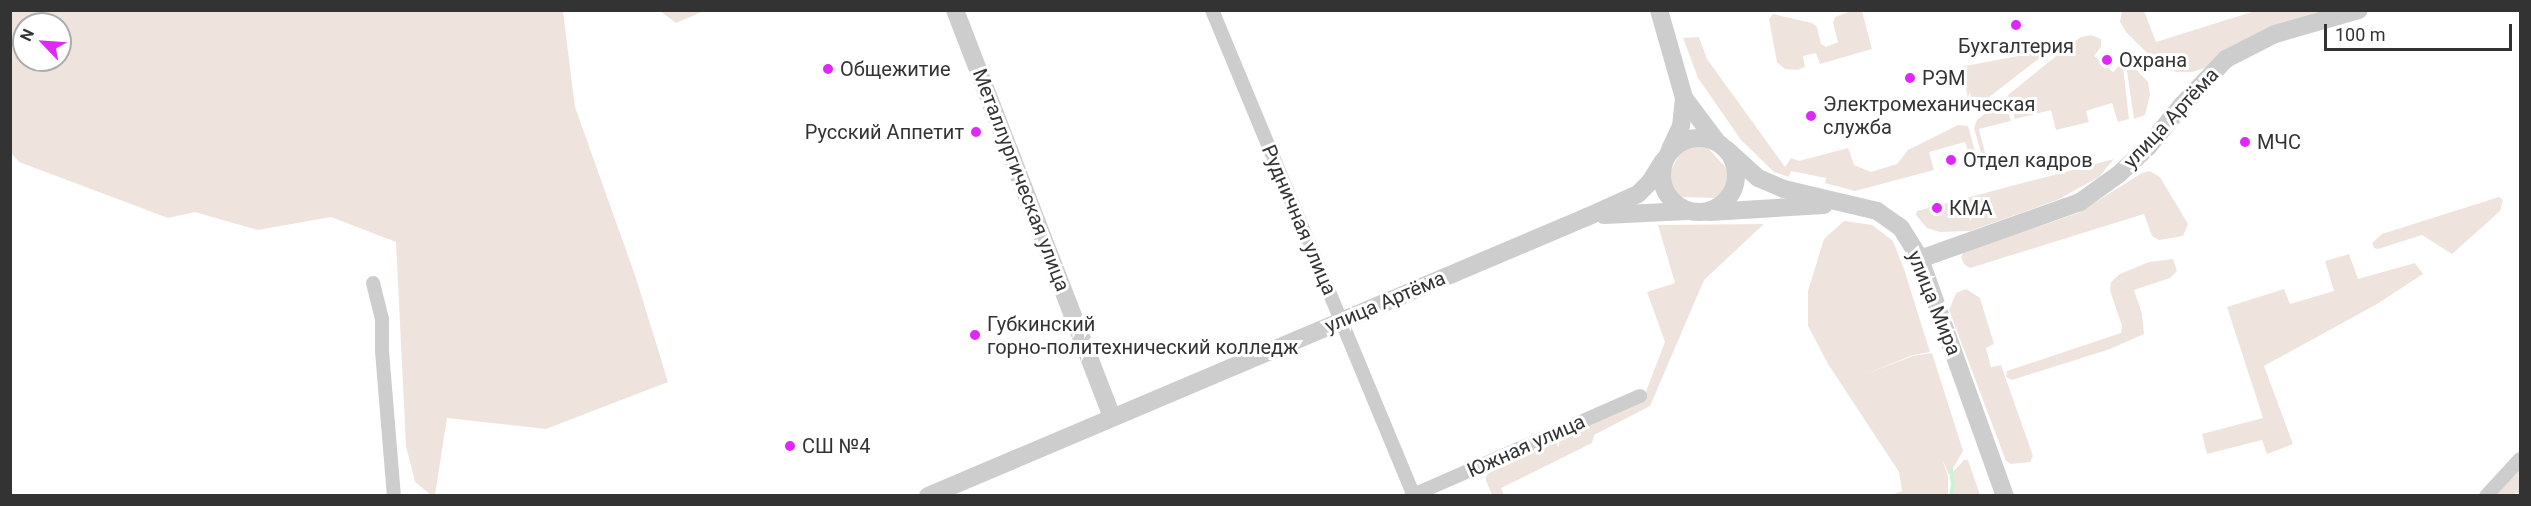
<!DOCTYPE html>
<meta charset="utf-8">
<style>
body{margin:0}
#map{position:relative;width:2531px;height:506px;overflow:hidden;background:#fff;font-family:Roboto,sans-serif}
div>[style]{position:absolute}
.green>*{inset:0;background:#eee4dd}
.stream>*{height:4px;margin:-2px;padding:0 2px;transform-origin:2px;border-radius:2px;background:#ccf1d8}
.minor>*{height:14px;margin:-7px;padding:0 7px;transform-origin:7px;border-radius:7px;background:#cdcdcd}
.tertiary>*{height:18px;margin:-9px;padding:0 9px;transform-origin:9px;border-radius:9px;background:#cdcdcd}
.tertiary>.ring{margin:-9px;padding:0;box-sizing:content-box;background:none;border:18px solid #cdcdcd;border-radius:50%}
.dots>*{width:16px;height:16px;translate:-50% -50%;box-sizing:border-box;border:3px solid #fff;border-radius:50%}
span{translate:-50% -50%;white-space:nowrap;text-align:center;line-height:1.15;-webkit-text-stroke:6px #fff;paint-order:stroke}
.poi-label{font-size:20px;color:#333}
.left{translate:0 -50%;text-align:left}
.right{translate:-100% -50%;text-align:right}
.street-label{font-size:20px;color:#333}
.frame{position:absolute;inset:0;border:12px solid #333;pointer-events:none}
.north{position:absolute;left:12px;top:12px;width:60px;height:60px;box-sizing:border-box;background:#fff;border:2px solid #adadad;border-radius:50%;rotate:295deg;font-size:16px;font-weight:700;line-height:24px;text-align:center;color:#333}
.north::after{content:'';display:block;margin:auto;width:21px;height:27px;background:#dd28f7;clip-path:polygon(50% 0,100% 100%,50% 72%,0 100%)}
.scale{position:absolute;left:2324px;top:24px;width:188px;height:27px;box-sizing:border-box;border:3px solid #333;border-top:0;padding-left:8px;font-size:18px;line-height:21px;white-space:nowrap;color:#333;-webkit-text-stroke:4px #fff;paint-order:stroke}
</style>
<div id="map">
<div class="green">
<i style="clip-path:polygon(evenodd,11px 10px,563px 11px,575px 107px,636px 278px,668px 382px,546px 429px,447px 418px,435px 495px,431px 495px,415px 482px,406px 446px,396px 242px,331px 217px,258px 230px,195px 212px,168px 218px,19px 162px,11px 153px,11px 10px,24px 24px,60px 24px,60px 60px,24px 60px,24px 24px)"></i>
<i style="clip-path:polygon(1854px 10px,1862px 11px,1872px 49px,1820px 64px,1816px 53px,1803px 56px,1805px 67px,1797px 70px,1785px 69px,1777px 62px,1769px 19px,1773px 14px,1812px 23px,1817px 27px,1821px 44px,1826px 47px,1838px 42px,1833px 23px,1835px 17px)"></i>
<i style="clip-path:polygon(660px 11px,704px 11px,676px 23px)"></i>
<i style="clip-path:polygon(2122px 11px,2144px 11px,2156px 42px,2255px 11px,2335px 11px,2209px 66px,2193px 72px,2177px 72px,2162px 68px,2126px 32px,2120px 22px)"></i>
<i style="clip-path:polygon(2091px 35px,2101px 39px,2101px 47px,2094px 56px,2113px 72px,2121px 64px,2123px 67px,2129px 119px,2118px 122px,2112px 103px,2086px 111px,2089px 122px,2056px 130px,2051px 110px,2015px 119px,2008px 95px,2072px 43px,2081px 37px)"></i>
<i style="clip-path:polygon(1699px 37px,1707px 59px,1785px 167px,1791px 158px,1799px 161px,1848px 148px,1854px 165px,1871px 172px,1897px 164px,1908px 150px,1958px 125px,1968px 126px,1976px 155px,1970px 157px,1965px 142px,1929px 152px,1934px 170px,1855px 191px,1825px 183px,1826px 178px,1791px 171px,1789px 177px,1774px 172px,1741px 140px,1698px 78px,1683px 38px)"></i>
<i style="clip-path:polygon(2050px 50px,1984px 101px,1979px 103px,1968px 98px,1962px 70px,1965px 66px)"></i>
<i style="clip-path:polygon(2125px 58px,2148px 82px,2150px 95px,2145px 115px,2134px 119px)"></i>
<i style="clip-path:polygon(2004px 98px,2011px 121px,1979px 129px,1986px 157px,1982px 156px,1974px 128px,1977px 120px)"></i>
<i style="clip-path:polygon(1699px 143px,1707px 147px,1727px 169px,1729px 179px,1727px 190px,1717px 198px,1678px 197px,1667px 185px,1668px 176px,1681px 151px,1689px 145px)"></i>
<i style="clip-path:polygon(2114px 159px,2099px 177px,2057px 200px,1970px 231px,1940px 232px,1927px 228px,1916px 215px,1917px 211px)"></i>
<i style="clip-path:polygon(2150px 171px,2160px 177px,2188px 224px,2183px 236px,2159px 240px,2152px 236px,2144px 214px,1970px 268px,1964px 264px,1961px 257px,1964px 252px,2078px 213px,2142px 173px)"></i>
<i style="clip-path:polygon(2499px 197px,2503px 200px,2500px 211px,2452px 254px,2422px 235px,2378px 249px,2374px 248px,2372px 243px,2382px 234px)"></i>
<i style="clip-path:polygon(1844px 221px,1872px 225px,1893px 241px,1904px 269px,1930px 352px,1913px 355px,1863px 375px,1913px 356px,1932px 353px,1963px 451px,1949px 475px,1942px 459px,1948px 476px,1948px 495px,1892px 495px,1902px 491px,1899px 472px,1828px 364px,1808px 326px,1808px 291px,1824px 239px)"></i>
<i style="clip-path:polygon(1764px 224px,1704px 280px,1650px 406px,1594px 435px,1592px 443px,1501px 488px,1504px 495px,1492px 495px,1485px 478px,1493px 468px,1643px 399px,1665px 342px,1647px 292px,1675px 283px,1658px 225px)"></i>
<i style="clip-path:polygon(2349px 254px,2358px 279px,2415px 263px,2423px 274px,2377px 304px,2264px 366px,2293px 444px,2267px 454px,2262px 440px,2207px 454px,2202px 434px,2263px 418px,2227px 307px,2284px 289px,2290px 304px,2334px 291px,2325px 261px)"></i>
<i style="clip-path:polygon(2173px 259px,2177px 271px,2170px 278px,2134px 290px,2142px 314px,2144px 334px,2110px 349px,2012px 380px,2006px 377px,2007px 371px,2121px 333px,2122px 326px,2110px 290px,2111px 282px,2120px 274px,2149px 262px)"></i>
<i style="clip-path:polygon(1966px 289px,1980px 298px,1994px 344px,1986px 348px,1991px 367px,2001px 365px,2033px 456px,2030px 462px,2011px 464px,2006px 461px,1949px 310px,1956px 293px)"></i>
<i style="clip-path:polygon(1964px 460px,1968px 460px,1980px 495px,1954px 495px,1953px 472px)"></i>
<i style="clip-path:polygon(2520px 466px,2520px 475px,2516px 477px,2520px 476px,2520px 495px,2515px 492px,2517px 495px,2492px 496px)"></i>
</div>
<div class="stream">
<i style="left:1951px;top:469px;width:16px;rotate:83deg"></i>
<i style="left:1953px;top:485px;width:11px;rotate:100deg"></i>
</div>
<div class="minor">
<i style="left:1212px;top:10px;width:526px;rotate:67.43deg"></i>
<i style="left:373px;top:283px;width:38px;rotate:76deg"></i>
<i style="left:382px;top:320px;width:31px;rotate:90deg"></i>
<i style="left:382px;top:351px;width:145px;rotate:85.3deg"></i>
<i style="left:1411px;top:496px;width:250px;rotate:-23.6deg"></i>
<i style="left:2486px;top:496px;width:50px;rotate:-47.4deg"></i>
</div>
<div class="tertiary">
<i style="left:955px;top:10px;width:436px;rotate:68.9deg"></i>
<i style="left:1659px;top:10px;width:91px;rotate:74.1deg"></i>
<i style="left:1684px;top:98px;width:28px;rotate:96deg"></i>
<i style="left:1681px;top:126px;width:26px;rotate:115deg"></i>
<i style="left:1684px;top:98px;width:55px;rotate:53.1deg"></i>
<i class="ring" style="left:1662px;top:138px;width:56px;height:56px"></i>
<i style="left:1727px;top:150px;width:42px;rotate:42.1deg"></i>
<i style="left:1758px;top:178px;width:28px;rotate:23deg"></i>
<i style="left:1784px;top:189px;width:96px;rotate:13.3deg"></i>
<i style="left:1877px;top:211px;width:29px;rotate:35deg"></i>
<i style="left:1901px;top:228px;width:36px;rotate:58deg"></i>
<i style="left:1920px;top:259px;width:252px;rotate:70.3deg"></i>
<i style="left:1710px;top:212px;width:114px;rotate:-3.5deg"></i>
<i style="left:1604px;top:215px;width:83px;rotate:-2.8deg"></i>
<i style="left:1920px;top:259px;width:170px;rotate:-19.6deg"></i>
<i style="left:2080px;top:202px;width:48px;rotate:-35.7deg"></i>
<i style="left:2119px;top:174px;width:40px;rotate:-43deg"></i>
<i style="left:2148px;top:147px;width:54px;rotate:-51deg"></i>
<i style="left:2182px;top:105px;width:64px;rotate:-46.3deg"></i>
<i style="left:2226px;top:59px;width:55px;rotate:-27deg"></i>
<i style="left:2275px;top:34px;width:87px;rotate:-15.9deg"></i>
<i style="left:928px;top:496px;width:716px;rotate:-22.95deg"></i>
<i style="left:1587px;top:217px;width:56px;rotate:-24.3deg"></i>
<i style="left:1638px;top:194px;width:17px;rotate:-45deg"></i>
<i style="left:1650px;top:182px;width:25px;rotate:-58deg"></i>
</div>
<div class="dots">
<i style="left:2016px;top:25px;background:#dd28f7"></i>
<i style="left:2107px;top:60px;background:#dd28f7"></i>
<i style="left:828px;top:69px;background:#dd28f7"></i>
<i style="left:1910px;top:78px;background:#dd28f7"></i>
<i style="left:1811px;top:116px;background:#dd28f7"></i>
<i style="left:976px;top:132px;background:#dd28f7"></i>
<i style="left:2245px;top:142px;background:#dd28f7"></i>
<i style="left:1951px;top:160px;background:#dd28f7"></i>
<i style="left:1937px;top:208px;background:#dd28f7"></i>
<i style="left:975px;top:335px;background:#dd28f7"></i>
<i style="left:790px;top:446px;background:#dd28f7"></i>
</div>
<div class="poi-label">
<span style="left:2016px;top:46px">Бухгалтерия</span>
<span class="left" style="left:2119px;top:60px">Охрана</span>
<span class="left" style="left:840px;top:69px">Общежитие</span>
<span class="left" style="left:1922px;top:78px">РЭМ</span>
<span class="left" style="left:1823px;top:116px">Электромеханическая<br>служба</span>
<span class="right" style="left:964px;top:132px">Русский Аппетит</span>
<span class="left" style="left:2257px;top:142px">МЧС</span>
<span class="left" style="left:1963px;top:160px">Отдел кадров</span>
<span class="left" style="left:1949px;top:208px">КМА</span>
<span class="left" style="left:987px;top:336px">Губкинский<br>горно-политехнический колледж</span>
<span class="left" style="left:802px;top:446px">СШ №4</span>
</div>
<div class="street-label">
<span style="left:2171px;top:118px;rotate:-47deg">улица Артёма</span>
<span style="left:1021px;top:180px;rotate:69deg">Металлургическая улица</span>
<span style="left:1299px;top:220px;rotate:67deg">Рудничная улица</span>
<span style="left:1385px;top:302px;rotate:-23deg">улица Артёма</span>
<span style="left:1934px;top:303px;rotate:68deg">улица Мира</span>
<span style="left:1526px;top:446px;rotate:-24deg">Южная улица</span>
</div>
<div class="frame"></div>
<div class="north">N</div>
<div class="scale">100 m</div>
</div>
